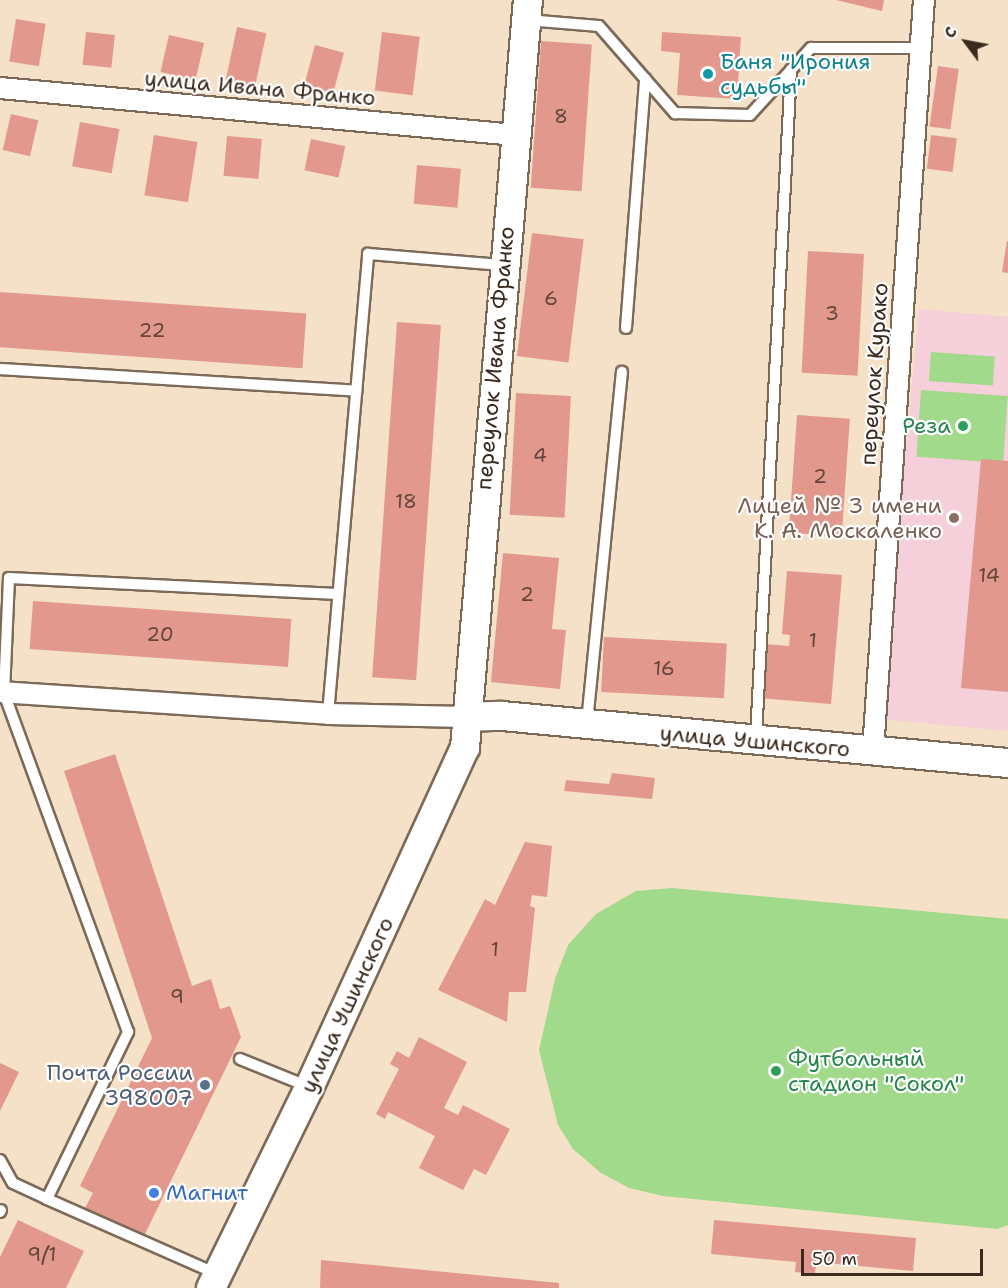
<!DOCTYPE html>
<meta charset="utf-8">
<style>
body{margin:0}
#map{position:relative;width:1008px;height:1288px;overflow:hidden;background:#f4e1c7;font-family:"Shantell Sans",sans-serif}
div>[style]{position:absolute}
.built>*{inset:0;background:#f5cfda}
.green>*{inset:0;background:#a2da8c;transform-origin:0 0}
.building>*{inset:0;background:#e3988d;transform-origin:0 0}
.roads{filter:drop-shadow(2px 0 #7c6a59) drop-shadow(-2px 0 #7c6a59) drop-shadow(0 2px #7c6a59) drop-shadow(0 -2px #7c6a59)}
.lane>*{height:10px;margin:-5px;padding:0 5px;transform-origin:5px;border-radius:5px;background:#fff}
.street>*{height:20px;margin:-10px;padding:0 10px;transform-origin:10px;border-radius:10px;background:#fff}
.secondary>*{height:28px;margin:-14px;padding:0 14px;transform-origin:14px;border-radius:14px;background:#fff}
.dots>*{width:16px;height:16px;translate:-50% -50%;box-sizing:border-box;border:3px solid #fff;border-radius:50%}
span{translate:-50% -50%;white-space:nowrap;text-align:center;line-height:1.15;-webkit-text-stroke:4.5px #fff;paint-order:stroke}
.number-label{font-size:20px;color:#65463a}
.number-label span{-webkit-text-stroke-width:0}
.culture-label{font-size:22px;color:#0d838f}
.left{translate:0 -50%;text-align:left}
.street-label{font-size:22px;color:#3b2a1e}
.leisure-label{font-size:22px;color:#27864d}
.right{translate:-100% -50%;text-align:right}
.education-label{font-size:22px;color:#785e54}
.service-label{font-size:22px;color:#4e5e75}
.shop-label{font-size:22px;color:#366cbe}
.north{position:absolute;left:936px;top:12px;width:60px;height:60px;-webkit-text-stroke:4px #fff;paint-order:stroke;rotate:302deg;font-size:16px;font-weight:700;line-height:24px;text-align:center;color:#3b2a1e}
.north::after{content:'';display:block;margin:auto;width:21px;height:27px;background:#3b2a1e;clip-path:polygon(50% 0,100% 100%,50% 72%,0 100%)}
.scale{position:absolute;left:801px;top:1249px;width:182px;height:27px;box-sizing:border-box;border:3px solid #3b2a1e;border-top:0;padding-left:8px;font-size:18px;line-height:21px;white-space:nowrap;color:#3b2a1e;-webkit-text-stroke:4px #fff;paint-order:stroke}
</style>
<div id="map">
<div class="built">
<i style="clip-path:polygon(919px 309px,1008px 317px,1008px 731px,881px 719px)"></i>
</div>
<div class="green">
<i style="left:931px;top:352px;width:64px;height:29px;rotate:4deg"></i>
<i style="left:921px;top:390px;width:87px;height:67px;rotate:4deg"></i>
<i style="clip-path:polygon(672px 888px,1008px 919px,1008px 1225px,997px 1229px,663px 1196px,629px 1188px,601px 1173px,573px 1149px,558px 1125px,539px 1050px,555px 979px,568px 945px,596px 914px,636px 891px)"></i>
</div>
<div class="building">
<i style="clip-path:polygon(836px 0,884px 0,882px 11px)"></i>
<i style="left:16px;top:19px;width:30px;height:43px;rotate:9deg"></i>
<i style="left:237px;top:27px;width:30px;height:55px;rotate:12deg"></i>
<i style="left:86px;top:32px;width:29px;height:33px;rotate:6deg"></i>
<i style="left:382px;top:32px;width:38px;height:59px;rotate:7deg"></i>
<i style="clip-path:polygon(662px 32px,741px 37px,737px 99px,677px 95px,680px 53px,661px 51px)"></i>
<i style="left:169px;top:35px;width:36px;height:38px;rotate:13deg"></i>
<i style="left:541px;top:41px;width:51px;height:147px;rotate:4deg"></i>
<i style="left:315px;top:45px;width:30px;height:42px;rotate:15deg"></i>
<i style="left:938px;top:66px;width:21px;height:61px;rotate:8deg"></i>
<i style="left:11px;top:114px;width:28px;height:37px;rotate:13deg"></i>
<i style="left:80px;top:122px;width:40px;height:45px;rotate:10deg"></i>
<i style="left:154px;top:135px;width:44px;height:61px;rotate:9deg"></i>
<i style="left:931px;top:135px;width:26px;height:34px;rotate:7deg"></i>
<i style="left:227px;top:136px;width:35px;height:40px;rotate:5deg"></i>
<i style="left:311px;top:139px;width:35px;height:32px;rotate:12deg"></i>
<i style="left:417px;top:165px;width:44px;height:39px;rotate:5deg"></i>
<i style="left:532px;top:233px;width:52px;height:124px;rotate:7deg"></i>
<i style="clip-path:polygon(1007px 241px,1008px 241px,1008px 273px,1002px 272px)"></i>
<i style="left:808px;top:251px;width:56px;height:122px;rotate:3deg"></i>
<i style="left:0;top:292px;width:307px;height:55px;rotate:4deg"></i>
<i style="left:397px;top:322px;width:44px;height:356px;rotate:4deg"></i>
<i style="left:516px;top:393px;width:55px;height:122px;rotate:3deg"></i>
<i style="left:797px;top:415px;width:53px;height:118px;rotate:4deg"></i>
<i style="clip-path:polygon(981px 459px,1008px 461px,1008px 692px,961px 688px)"></i>
<i style="clip-path:polygon(503px 553px,559px 558px,552px 629px,566px 630px,560px 689px,491px 682px)"></i>
<i style="clip-path:polygon(787px 571px,842px 575px,831px 704px,760px 698px,765px 644px,789px 646px,790px 635px,782px 634px)"></i>
<i style="left:33px;top:601px;width:259px;height:48px;rotate:4deg"></i>
<i style="left:604px;top:637px;width:123px;height:55px;rotate:3deg"></i>
<i style="clip-path:polygon(115px 754px,192px 986px,211px 979px,220px 1009px,230px 1006px,241px 1037px,144px 1236px,85px 1208px,93px 1193px,80px 1186px,152px 1038px,64px 771px)"></i>
<i style="clip-path:polygon(612px 773px,655px 778px,652px 799px,564px 791px,566px 780px,609px 784px)"></i>
<i style="clip-path:polygon(525px 842px,552px 846px,547px 897px,532px 895px,530px 906px,535px 908px,526px 992px,509px 992px,507px 1022px,438px 990px,485px 899px,495px 905px)"></i>
<i style="clip-path:polygon(419px 1037px,467px 1062px,444px 1108px,458px 1115px,463px 1105px,510px 1129px,486px 1175px,474px 1169px,463px 1190px,419px 1168px,435px 1136px,388px 1112px,385px 1119px,376px 1114px,399px 1069px,390px 1064px,397px 1051px,409px 1058px)"></i>
<i style="clip-path:polygon(0 1063px,19px 1072px,0 1111px)"></i>
<i style="clip-path:polygon(18px 1220px,84px 1251px,66px 1288px,0 1288px,0 1257px)"></i>
<i style="clip-path:polygon(714px 1220px,916px 1238px,913px 1271px,816px 1262px,815px 1274px,795px 1272px,796px 1262px,711px 1254px)"></i>
<i style="clip-path:polygon(321px 1260px,559px 1283px,559px 1288px,320px 1288px)"></i>
</div>
<div class="roads">
<div class="lane">
<i style="left:527px;top:20px;width:72px;rotate:4.8deg"></i>
<i style="left:599px;top:26px;width:116px;rotate:48.9deg"></i>
<i style="left:675px;top:113px;width:75px;rotate:1.5deg"></i>
<i style="left:750px;top:115px;width:91px;rotate:-47.7deg"></i>
<i style="left:811px;top:48px;width:110px"></i>
<i style="left:626px;top:328px;width:250px;rotate:-85.6deg"></i>
<i style="left:0;top:369px;width:357px;rotate:3.5deg"></i>
<i style="left:328px;top:714px;width:462px;rotate:-85deg"></i>
<i style="left:368px;top:254px;width:135px;rotate:4.7deg"></i>
<i style="left:587px;top:722px;width:352px;rotate:-84.3deg"></i>
<i style="left:756px;top:737px;width:668px;rotate:-87deg"></i>
<i style="left:240px;top:1059px;width:74px;rotate:22.1deg"></i>
<i style="left:0;top:1160px;width:26px;rotate:61deg"></i>
<i style="left:13px;top:1183px;width:38px;rotate:25deg"></i>
<i style="left:0;top:1212px;width:2px;rotate:-63deg"></i>
<i style="left:217px;top:1274px;width:186px;rotate:-156.2deg"></i>
<i style="left:47px;top:1199px;width:186px;rotate:-64.1deg"></i>
<i style="left:128px;top:1032px;width:361px;rotate:-110.1deg"></i>
<i style="left:4px;top:693px;width:115px;rotate:-87.5deg"></i>
<i style="left:9px;top:578px;width:329px;rotate:2.8deg"></i>
</div>
<div class="street">
<i style="left:0;top:88px;width:517px;rotate:5.21deg"></i>
<i style="left:0;top:692px;width:329px;rotate:3.8deg"></i>
<i style="left:328px;top:714px;width:137px;rotate:1.3deg"></i>
<i style="left:873px;top:751px;width:753px;rotate:-86.12deg"></i>
</div>
<div class="secondary">
<i style="left:465px;top:717px;width:37px;rotate:-2deg"></i>
<i style="left:502px;top:716px;width:508px;rotate:5.31deg"></i>
<i style="left:211px;top:1288px;width:223px;rotate:-63.9deg"></i>
<i style="left:309px;top:1088px;width:374px;rotate:-65.4deg"></i>
<i style="left:465px;top:748px;width:751px;rotate:-85.19deg"></i>
</div>
</div>
<div class="dots">
<i style="left:708px;top:74px;background:#0f9aa8"></i>
<i style="left:963px;top:426px;background:#2e9e5b"></i>
<i style="left:954px;top:518px;background:#8d6e63"></i>
<i style="left:776px;top:1071px;background:#2e9e5b"></i>
<i style="left:205px;top:1085px;background:#5c6f8a"></i>
<i style="left:154px;top:1193px;background:#3f7fe0"></i>
</div>
<div class="number-label">
<span style="left:561px;top:116px">8</span>
<span style="left:551px;top:298px">6</span>
<span style="left:832px;top:313px">3</span>
<span style="left:152px;top:330px">22</span>
<span style="left:540px;top:455px">4</span>
<span style="left:820px;top:476px">2</span>
<span style="left:406px;top:501px">18</span>
<span style="left:989px;top:575px">14</span>
<span style="left:527px;top:594px">2</span>
<span style="left:160px;top:634px">20</span>
<span style="left:813px;top:640px">1</span>
<span style="left:664px;top:668px">16</span>
<span style="left:495px;top:949px">1</span>
<span style="left:177px;top:996px">9</span>
<span style="left:42px;top:1254px">9/1</span>
</div>
<div class="culture-label">
<span class="left" style="left:720px;top:74px">Баня "Ирония<br>судьбы"</span>
</div>
<div class="street-label">
<span style="left:260px;top:88px;rotate:5deg">улица Ивана Франко</span>
<span style="left:495px;top:358px;rotate:-85deg">переулок Ивана Франко</span>
<span style="left:874px;top:374px;rotate:-86deg">переулок Курако</span>
<span style="left:755px;top:741px;rotate:5deg">улица Ушинского</span>
<span style="left:347px;top:1005px;rotate:-65deg">улица Ушинского</span>
</div>
<div class="leisure-label">
<span class="right" style="left:951px;top:426px">Реза</span>
<span class="left" style="left:788px;top:1071px">Футбольный<br>стадион "Сокол"</span>
</div>
<div class="education-label">
<span class="right" style="left:942px;top:518px">Лицей № 3 имени<br>К. А. Москаленко</span>
</div>
<div class="service-label">
<span class="right" style="left:193px;top:1085px">Почта России<br>398007</span>
</div>
<div class="shop-label">
<span class="left" style="left:166px;top:1193px">Магнит</span>
</div>
<div class="north">С</div>
<div class="scale">50 m</div>
</div>
